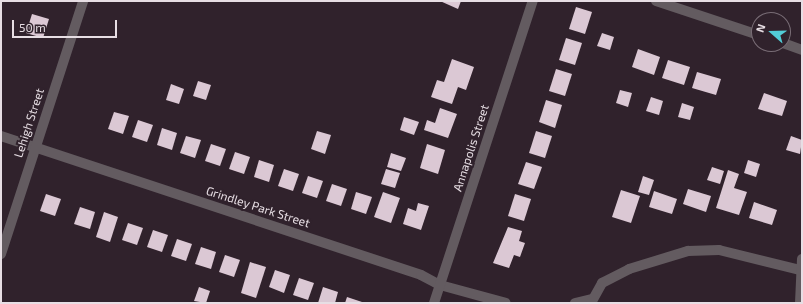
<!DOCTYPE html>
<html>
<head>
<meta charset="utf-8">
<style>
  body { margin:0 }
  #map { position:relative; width:803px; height:304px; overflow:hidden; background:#30222c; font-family:"Exo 2",sans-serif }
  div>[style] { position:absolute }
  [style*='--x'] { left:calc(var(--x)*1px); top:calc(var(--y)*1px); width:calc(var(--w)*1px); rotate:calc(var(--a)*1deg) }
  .building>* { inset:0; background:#dbc8d4 }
  .minor>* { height:10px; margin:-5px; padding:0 5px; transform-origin:5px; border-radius:5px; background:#635b60 }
  .tertiary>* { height:10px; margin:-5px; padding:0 5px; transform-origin:5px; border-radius:5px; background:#635b60 }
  span { translate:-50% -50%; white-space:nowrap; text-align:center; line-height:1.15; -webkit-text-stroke:4px #30222c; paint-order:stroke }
  .street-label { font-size:12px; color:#e7dee4 }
  .frame { position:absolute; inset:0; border:2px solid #e7dee4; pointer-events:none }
  .north { position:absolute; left:751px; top:12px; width:40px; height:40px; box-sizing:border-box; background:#30222c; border:1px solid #796d76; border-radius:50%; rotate:290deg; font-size:11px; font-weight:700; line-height:16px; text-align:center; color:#e7dee4 }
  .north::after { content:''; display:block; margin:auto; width:14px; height:18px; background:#52ccd6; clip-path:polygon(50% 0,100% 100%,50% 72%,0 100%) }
  .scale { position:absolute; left:12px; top:20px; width:105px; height:18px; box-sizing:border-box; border:2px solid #e7dee4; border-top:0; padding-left:5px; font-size:12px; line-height:14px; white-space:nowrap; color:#e7dee4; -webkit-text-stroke:3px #30222c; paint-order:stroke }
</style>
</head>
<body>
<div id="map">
  <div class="building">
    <i style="clip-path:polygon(440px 1px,461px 1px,458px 9px)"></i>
    <i style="clip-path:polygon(576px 7px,592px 12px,585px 34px,569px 29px)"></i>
    <i style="clip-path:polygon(32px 14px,49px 19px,43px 38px,26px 33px)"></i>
    <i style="clip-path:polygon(602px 33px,614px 37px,610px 50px,597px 46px)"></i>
    <i style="clip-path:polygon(566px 38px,582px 43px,575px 65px,559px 60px)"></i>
    <i style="clip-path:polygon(638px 49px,660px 57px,654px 75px,632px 67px)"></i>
    <i style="clip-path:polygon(452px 59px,474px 67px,466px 90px,458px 87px,452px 104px,431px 97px,437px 80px,444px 82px)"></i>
    <i style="clip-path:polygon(668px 60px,690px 67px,684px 85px,662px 78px)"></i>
    <i style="clip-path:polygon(556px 69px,572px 74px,565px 96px,549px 91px)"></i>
    <i style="clip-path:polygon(697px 72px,721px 79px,716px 95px,692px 88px)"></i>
    <i style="clip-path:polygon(198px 81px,211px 85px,206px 100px,193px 96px)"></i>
    <i style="clip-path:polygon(171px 84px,184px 89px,179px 104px,166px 100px)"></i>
    <i style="clip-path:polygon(620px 90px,632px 93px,628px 107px,616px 103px)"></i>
    <i style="clip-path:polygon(764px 93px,787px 101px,782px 116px,758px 109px)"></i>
    <i style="clip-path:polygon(651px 97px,663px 101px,659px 115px,646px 111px)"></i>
    <i style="clip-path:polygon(546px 100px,562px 105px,555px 128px,539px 122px)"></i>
    <i style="clip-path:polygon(682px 103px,694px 107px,690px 120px,678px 117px)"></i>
    <i style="clip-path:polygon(440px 108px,457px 114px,448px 138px,424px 130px,427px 120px,435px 123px)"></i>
    <i style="clip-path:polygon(114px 112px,129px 116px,123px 134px,108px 129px)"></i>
    <i style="clip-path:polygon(404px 117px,419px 122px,414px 135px,400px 130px)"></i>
    <i style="clip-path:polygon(138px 120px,153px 125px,147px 142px,132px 137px)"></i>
    <i style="clip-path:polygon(162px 128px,177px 133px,172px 150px,157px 145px)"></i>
    <i style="clip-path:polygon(317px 131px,331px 135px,325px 154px,311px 149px)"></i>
    <i style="clip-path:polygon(536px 131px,552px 136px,545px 158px,529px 153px)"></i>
    <i style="clip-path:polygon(186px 136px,201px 140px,195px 158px,180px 153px)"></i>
    <i style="clip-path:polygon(791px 136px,802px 140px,800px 154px,786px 150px)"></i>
    <i style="clip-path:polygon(211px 144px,226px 149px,220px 166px,205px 161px)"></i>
    <i style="clip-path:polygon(427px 144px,445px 150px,438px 174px,420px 168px)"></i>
    <i style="clip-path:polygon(235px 152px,250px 157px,244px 174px,229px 169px)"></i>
    <i style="clip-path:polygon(391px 153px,406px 158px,401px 171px,387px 167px)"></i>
    <i style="clip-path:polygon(259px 160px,274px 165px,269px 182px,254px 177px)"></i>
    <i style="clip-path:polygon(748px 160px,760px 164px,756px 177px,744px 173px)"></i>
    <i style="clip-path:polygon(526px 162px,542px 167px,534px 189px,518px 184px)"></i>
    <i style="clip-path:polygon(712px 167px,724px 171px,720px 184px,707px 180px)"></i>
    <i style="clip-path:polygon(284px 169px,299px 174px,293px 191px,278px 186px)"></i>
    <i style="clip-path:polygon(386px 169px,400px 173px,395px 188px,381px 184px)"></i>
    <i style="clip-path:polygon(728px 170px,739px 174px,734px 188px,747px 192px,739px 215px,716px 208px)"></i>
    <i style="clip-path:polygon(308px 176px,323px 181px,317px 198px,302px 193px)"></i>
    <i style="clip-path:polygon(643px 176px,654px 180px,649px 195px,638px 192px)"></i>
    <i style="clip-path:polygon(332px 184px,347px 189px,341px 206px,326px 201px)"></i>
    <i style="clip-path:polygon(688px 189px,711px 196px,706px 212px,683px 204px)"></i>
    <i style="clip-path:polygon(621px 190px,640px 196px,631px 223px,612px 217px)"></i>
    <i style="clip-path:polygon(654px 191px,677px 199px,672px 214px,649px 207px)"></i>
    <i style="clip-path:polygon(356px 192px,372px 197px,366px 214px,351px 209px)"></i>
    <i style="clip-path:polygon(383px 192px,400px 198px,391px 223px,374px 217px)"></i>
    <i style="clip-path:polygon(46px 194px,61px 199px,55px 216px,40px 211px)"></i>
    <i style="clip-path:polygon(515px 194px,531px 199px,524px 221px,508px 216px)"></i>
    <i style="clip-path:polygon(754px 202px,777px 210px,772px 225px,749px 218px)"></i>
    <i style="clip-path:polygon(418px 203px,429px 206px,421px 230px,403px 224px,408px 208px,416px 211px)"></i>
    <i style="clip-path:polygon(80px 207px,95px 212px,90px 229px,74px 224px)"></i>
    <i style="clip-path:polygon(104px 212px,118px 217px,110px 242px,96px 237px)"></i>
    <i style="clip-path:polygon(128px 223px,143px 228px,137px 245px,122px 240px)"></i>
    <i style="clip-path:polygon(508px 227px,522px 231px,519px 241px,525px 243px,520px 257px,514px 255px,509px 268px,493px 263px)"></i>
    <i style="clip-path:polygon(153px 230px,168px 235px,162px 252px,147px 247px)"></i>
    <i style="clip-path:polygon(177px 239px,192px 244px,186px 261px,171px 256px)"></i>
    <i style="clip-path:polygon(201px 247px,216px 252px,211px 269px,195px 264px)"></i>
    <i style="clip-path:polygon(225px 255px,240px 260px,234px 277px,219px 272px)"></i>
    <i style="clip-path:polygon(250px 262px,266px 267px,256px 298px,241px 293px)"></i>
    <i style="clip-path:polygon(275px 270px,290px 275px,284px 293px,269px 287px)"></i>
    <i style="clip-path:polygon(299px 278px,314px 283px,308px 300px,293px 295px)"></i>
    <i style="clip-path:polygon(199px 287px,210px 291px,206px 303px,194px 301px)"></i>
    <i style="clip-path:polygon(323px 287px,338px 292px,335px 303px,318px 303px)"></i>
    <i style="clip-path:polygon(347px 297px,362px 302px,362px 303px,345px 303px)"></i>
  </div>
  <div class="minor">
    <i style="--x:656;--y:1;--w:108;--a:18.3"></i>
    <i style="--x:783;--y:43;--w:20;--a:20"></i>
    <i style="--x:1;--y:136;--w:442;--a:18.3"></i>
    <i style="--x:421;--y:275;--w:21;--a:28"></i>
    <i style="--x:440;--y:285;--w:68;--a:15.3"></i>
    <i style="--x:1;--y:254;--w:266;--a:-72"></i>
    <i style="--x:575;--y:303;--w:18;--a:-13"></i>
    <i style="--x:591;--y:303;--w:23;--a:-61"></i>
    <i style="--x:602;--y:283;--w:30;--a:-27"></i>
    <i style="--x:629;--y:269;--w:62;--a:-17"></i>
    <i style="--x:688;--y:251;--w:31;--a:-2"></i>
    <i style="--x:719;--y:250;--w:83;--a:13.9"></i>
    <i style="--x:800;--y:303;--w:44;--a:-87.4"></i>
  </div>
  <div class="tertiary">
    <i style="--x:434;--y:303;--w:318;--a:-71.9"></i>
  </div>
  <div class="street-label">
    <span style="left:29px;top:123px;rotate:-72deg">Lehigh Street</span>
    <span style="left:471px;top:148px;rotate:-72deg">Annapolis Street</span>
    <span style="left:258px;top:207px;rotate:18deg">Grindley Park Street</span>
  </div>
  <div class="frame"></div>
  <div class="north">N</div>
  <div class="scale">50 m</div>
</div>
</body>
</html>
